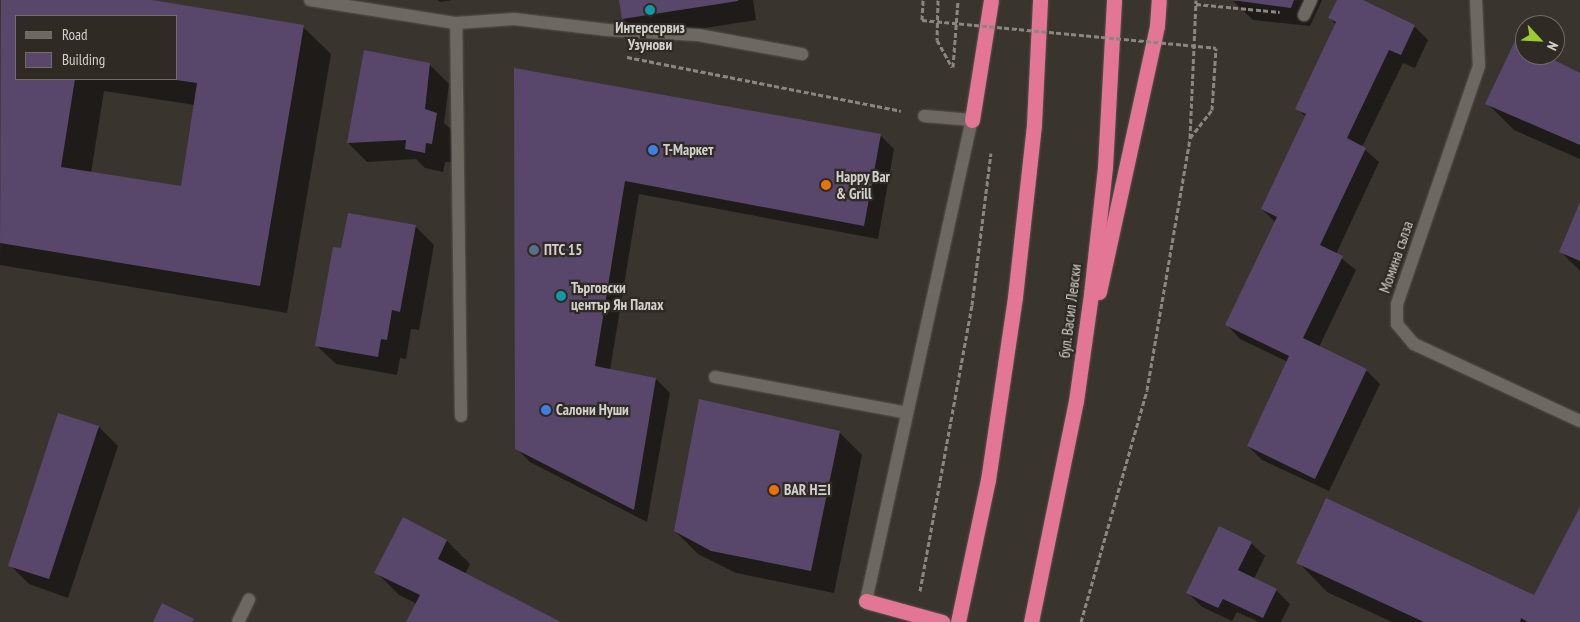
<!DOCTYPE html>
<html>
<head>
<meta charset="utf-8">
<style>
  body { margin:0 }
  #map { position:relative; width:1580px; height:622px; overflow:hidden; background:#39342e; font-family:"PT Sans Narrow",sans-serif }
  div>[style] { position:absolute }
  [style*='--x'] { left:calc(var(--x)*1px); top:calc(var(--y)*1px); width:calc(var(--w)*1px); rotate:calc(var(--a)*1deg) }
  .shadow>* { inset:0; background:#0007 }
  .building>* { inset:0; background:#58476a }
  .path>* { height:3px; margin-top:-1.5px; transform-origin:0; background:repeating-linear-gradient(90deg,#8a8681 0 5px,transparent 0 7.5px) }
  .roads { filter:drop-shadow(0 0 1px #56524d) drop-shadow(0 0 1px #56524d) }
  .lane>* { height:12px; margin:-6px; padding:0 6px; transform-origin:6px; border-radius:6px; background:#6e6862 }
  .street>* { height:12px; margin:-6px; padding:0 6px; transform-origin:6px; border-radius:6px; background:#6e6862 }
  .highway>* { height:15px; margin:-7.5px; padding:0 7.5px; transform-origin:7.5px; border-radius:7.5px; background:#e37694 }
  .path-bridge>* { height:3px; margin-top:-1.5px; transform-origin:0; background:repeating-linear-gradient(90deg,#8a8681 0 5px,transparent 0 7.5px) }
  .dots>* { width:14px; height:14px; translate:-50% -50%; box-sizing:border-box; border:2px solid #2f2a24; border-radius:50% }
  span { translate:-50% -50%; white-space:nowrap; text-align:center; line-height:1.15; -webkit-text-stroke:4.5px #2f2a24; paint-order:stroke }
  .poi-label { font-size:15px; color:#d4d0cd; font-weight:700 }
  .left { translate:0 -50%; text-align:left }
  .street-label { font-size:15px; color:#d4d0cd }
  .legend { position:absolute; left:15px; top:15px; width:162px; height:65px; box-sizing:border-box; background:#2f2a24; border:1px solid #716c68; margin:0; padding:6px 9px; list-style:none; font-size:15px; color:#d4d0cd }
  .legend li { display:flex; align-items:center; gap:10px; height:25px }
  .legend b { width:25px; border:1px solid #716c68 }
  .north { position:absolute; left:1515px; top:15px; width:50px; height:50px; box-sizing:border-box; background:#2f2a24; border:1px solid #716c68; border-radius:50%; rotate:115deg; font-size:14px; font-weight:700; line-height:20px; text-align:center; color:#d4d0cd }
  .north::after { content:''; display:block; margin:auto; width:18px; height:22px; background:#9dca30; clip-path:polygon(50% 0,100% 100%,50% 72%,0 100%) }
</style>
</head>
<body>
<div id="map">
  <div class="shadow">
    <i style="clip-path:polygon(evenodd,2px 0,144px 0,303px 27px,331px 54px,287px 313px,0 265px,2px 0,16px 16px,176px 16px,176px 79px,16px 79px,16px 16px,2px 0,104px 91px,195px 105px,182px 188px,91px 173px,104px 91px)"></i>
    <i style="clip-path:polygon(438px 0,452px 0,440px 2px)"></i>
    <i style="clip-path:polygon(620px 0,753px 0,756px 20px,642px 38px,623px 19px)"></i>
    <i style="clip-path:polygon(1322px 0,1310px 26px,1253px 20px,1233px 1px)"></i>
    <i style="clip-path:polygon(1338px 0,1360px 0,1414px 26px,1428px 40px,1415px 68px,1403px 63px,1362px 147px,1379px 162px,1336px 254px,1356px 270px,1319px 347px,1366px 370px,1380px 384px,1329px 491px,1262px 460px,1248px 446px,1288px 362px,1240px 339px,1227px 325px,1276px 223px,1262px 209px,1306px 117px,1297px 108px,1336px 25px,1330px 18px)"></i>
    <i style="clip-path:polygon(1525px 47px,1525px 55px,1541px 55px,1580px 74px,1580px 159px,1514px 130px,1487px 103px)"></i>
    <i style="clip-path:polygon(429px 64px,449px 84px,444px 123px,455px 133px,451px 162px,445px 162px,443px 172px,425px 168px,416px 159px,367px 162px,348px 143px)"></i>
    <i style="clip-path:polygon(515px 69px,880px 135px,894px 149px,878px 239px,639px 194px,610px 370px,656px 379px,670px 393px,647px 522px,530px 462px,516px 448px)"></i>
    <i style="clip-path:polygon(1580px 205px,1580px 271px,1560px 251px)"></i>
    <i style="clip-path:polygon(415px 226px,434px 245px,419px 330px,411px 329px,406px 359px,400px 358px,397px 375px,336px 364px,316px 345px,342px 249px)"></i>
    <i style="clip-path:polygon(99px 427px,118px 446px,68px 598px,29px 584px,10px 565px)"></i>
    <i style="clip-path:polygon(839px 432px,862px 455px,834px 593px,736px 573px,698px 554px,675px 531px)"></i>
    <i style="clip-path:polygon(1580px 509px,1580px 622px,1392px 622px,1327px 592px,1298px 562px,1534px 596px)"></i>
    <i style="clip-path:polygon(447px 541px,470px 564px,465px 574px,559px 622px,407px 622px,417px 604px,399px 595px,376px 572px)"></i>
    <i style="clip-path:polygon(1251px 543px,1265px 556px,1254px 579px,1276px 590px,1290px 604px,1281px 622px,1259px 622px,1237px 612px,1232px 621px,1202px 607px,1188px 593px)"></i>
  </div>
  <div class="building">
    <i style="clip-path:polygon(evenodd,1px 0,152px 0,304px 25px,260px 286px,0 243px,1px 0,16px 16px,176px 16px,176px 80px,197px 83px,181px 186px,61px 167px,75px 79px,16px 79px,16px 16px)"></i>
    <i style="clip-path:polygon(619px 0,738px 0,738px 1px,622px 19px)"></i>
    <i style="clip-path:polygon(1232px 0,1294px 0,1291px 8px)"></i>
    <i style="clip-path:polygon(1337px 0,1363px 0,1415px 25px,1401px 55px,1389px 50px,1347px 138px,1366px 148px,1320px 245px,1343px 256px,1303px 338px,1367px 369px,1315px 479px,1247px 446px,1289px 356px,1225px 325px,1277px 217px,1261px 209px,1306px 114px,1295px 109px,1336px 22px,1328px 18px)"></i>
    <i style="clip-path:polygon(1515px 41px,1525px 46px,1525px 55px,1544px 55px,1580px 73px,1580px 145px,1485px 104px)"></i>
    <i style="clip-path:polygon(364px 50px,430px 63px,425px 109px,437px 113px,432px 144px,426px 143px,425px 153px,405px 149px,406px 140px,347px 143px)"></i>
    <i style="clip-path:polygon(514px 68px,881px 134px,864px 226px,625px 181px,595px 366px,656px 378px,634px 510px,515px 449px)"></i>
    <i style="clip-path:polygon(1580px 202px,1580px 261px,1559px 252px)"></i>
    <i style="clip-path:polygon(348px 213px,416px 225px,400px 312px,392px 310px,387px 340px,381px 339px,378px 357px,315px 346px,333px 247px,341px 248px)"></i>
    <i style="clip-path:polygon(699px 399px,840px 431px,811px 571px,711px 551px,674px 531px)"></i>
    <i style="clip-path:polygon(58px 413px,99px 426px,49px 579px,8px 566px)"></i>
    <i style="clip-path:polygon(1326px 498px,1534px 595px,1580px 507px,1580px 622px,1528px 622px,1521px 618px,1520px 622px,1424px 622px,1296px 563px)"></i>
    <i style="clip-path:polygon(403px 517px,447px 540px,438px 559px,561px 622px,406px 622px,420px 595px,374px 573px)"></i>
    <i style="clip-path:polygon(1219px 526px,1252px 542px,1238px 570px,1277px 589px,1263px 618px,1223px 599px,1218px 608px,1186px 593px)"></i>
    <i style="clip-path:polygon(162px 603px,194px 619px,192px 622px,153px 622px)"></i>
  </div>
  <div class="path">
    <i style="--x:938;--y:0;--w:40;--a:91.4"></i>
    <i style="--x:937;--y:40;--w:31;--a:61"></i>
    <i style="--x:1196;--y:4;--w:84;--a:5.4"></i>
    <i style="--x:922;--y:20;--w:20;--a:-87"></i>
    <i style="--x:627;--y:57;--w:279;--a:11.1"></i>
    <i style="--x:953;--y:67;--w:67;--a:-85.7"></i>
    <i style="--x:1190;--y:138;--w:138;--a:-87.5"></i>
    <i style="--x:920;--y:591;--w:291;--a:-79.7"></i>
    <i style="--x:972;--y:305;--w:153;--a:-82.9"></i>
    <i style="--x:1081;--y:622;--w:241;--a:-74.1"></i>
    <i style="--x:1147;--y:390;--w:256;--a:-80.3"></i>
    <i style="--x:1190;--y:138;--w:36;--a:-52"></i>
    <i style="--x:1212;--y:110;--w:62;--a:-86.3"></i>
  </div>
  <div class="roads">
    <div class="lane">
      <i style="--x:1476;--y:0;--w:66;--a:87.4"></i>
      <i style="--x:1479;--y:66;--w:252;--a:109"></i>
      <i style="--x:1397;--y:304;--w:20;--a:90"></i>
      <i style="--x:1397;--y:324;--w:26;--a:50"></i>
      <i style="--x:1414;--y:344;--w:183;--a:24.9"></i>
      <i style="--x:1304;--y:15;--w:17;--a:-65"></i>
      <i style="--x:715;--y:377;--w:195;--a:10.6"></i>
      <i style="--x:461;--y:416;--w:393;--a:-90.7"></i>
      <i style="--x:456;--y:23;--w:58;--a:-3.9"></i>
      <i style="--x:514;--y:19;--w:94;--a:6.7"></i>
      <i style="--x:607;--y:30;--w:91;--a:3.1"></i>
      <i style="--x:698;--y:35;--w:106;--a:10.4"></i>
      <i style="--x:866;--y:601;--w:493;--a:-77.6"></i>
      <i style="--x:972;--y:120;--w:48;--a:-175.2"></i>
      <i style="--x:238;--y:622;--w:25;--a:-64"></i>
    </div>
    <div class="street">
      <i style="--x:310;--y:0;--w:148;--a:9"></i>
    </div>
    <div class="highway">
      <i style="--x:972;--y:120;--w:121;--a:-81"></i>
      <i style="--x:1099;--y:292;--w:272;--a:-77.7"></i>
      <i style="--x:1157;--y:26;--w:26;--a:-86"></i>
      <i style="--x:866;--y:601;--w:79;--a:15.4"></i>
      <i style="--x:958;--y:622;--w:145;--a:-78.1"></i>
      <i style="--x:988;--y:480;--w:185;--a:-81.6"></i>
      <i style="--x:1015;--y:297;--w:174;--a:-83.7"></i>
      <i style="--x:1034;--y:124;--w:124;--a:-87.2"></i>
      <i style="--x:1031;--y:622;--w:226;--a:-78.5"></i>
      <i style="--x:1076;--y:401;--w:108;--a:-82"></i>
      <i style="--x:1091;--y:294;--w:128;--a:-83.7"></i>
      <i style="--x:1105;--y:167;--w:167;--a:-86.9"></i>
    </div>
  </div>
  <div class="path-bridge">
    <i style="--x:922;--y:20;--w:295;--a:5.4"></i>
  </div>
  <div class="dots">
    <i style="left:650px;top:10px;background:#0f9aa8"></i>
    <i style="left:653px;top:150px;background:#3f7fe0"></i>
    <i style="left:826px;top:185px;background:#e8710a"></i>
    <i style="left:534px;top:250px;background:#5c6f8a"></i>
    <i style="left:561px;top:296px;background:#0f9aa8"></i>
    <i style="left:546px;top:410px;background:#3f7fe0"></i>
    <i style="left:774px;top:490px;background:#e8710a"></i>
  </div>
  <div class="poi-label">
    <span style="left:650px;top:36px">Интерсервиз<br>Узунови</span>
    <span class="left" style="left:663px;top:150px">Т-Маркет</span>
    <span class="left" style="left:836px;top:185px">Happy Bar<br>&amp; Grill</span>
    <span class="left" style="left:544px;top:250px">ПТС 15</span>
    <span class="left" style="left:571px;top:296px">Търговски<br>център Ян Палах</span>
    <span class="left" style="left:556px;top:410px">Салони Нуши</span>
    <span class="left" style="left:784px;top:490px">BAR HΞI</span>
  </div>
  <div class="street-label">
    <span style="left:1396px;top:257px;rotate:-71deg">Момина сълза</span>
    <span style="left:1070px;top:311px;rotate:-83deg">бул. Васил Левски</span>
  </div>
  <ul class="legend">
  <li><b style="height:6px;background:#6e6862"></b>Road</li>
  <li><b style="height:14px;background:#58476a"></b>Building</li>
  </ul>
  <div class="north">N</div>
</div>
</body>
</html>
